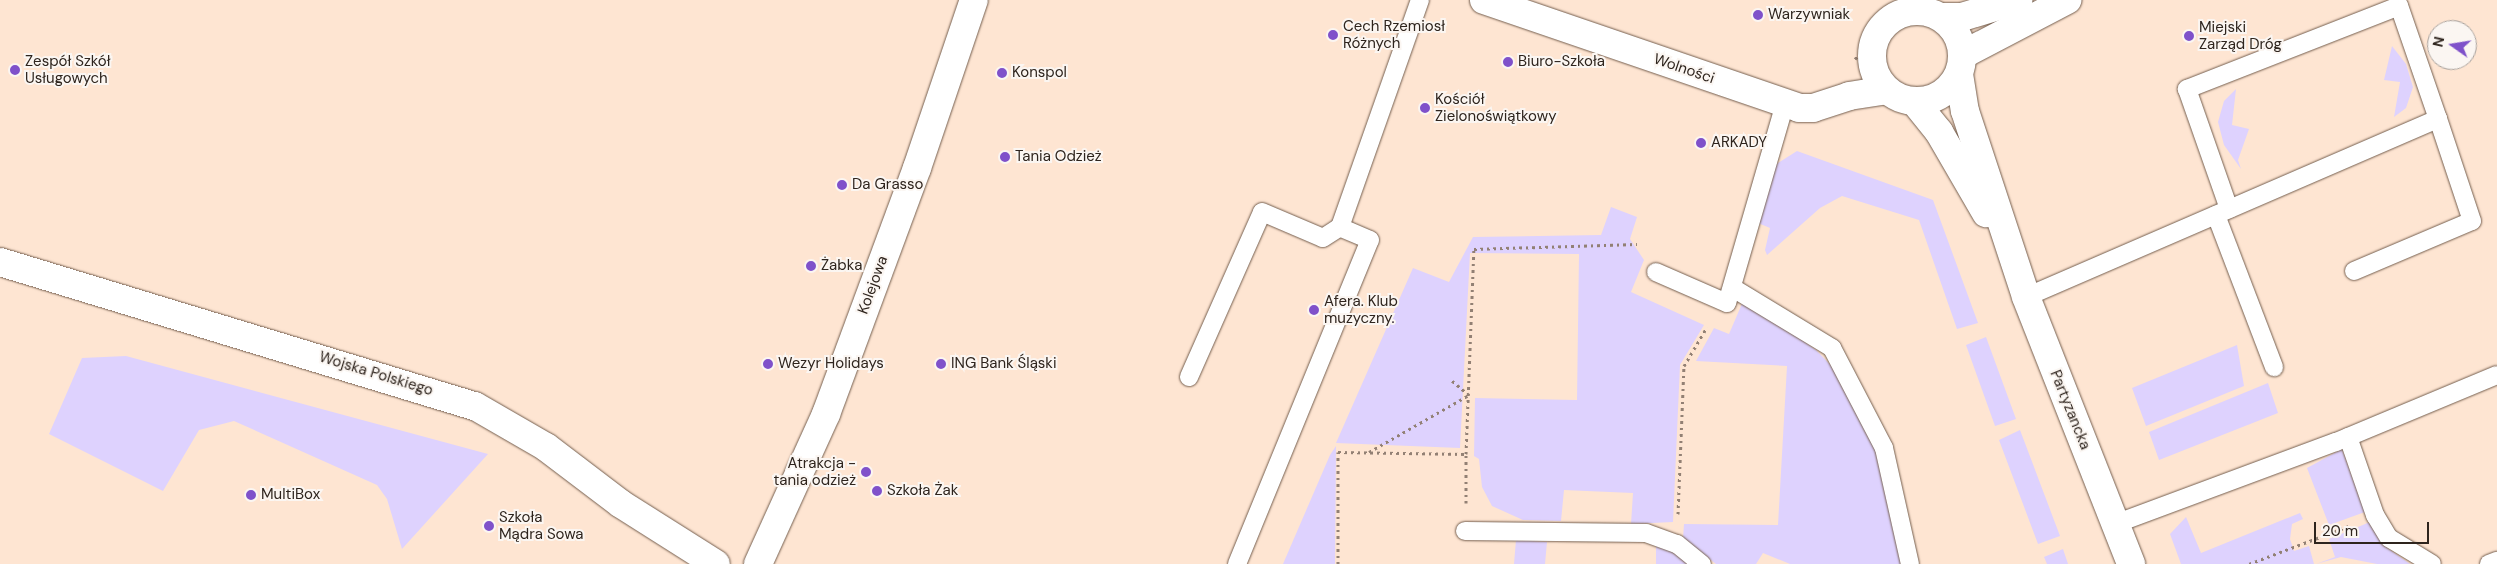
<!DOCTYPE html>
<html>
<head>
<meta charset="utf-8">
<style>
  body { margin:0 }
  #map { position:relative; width:2497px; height:564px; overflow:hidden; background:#fee5d2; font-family:"DM Sans",sans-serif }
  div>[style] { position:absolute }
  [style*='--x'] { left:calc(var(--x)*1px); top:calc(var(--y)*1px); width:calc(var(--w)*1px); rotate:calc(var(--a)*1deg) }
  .green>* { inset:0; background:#ded2fe }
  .path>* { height:3px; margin-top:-1.5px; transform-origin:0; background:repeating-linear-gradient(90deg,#928074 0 2.5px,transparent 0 6.5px) }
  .roads { filter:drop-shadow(0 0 1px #745e4e) drop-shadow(0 0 1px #745e4e) }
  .service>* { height:18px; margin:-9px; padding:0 9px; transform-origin:9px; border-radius:9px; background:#fff }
  .minor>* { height:28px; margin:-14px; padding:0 14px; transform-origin:14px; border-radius:14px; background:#fff }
  .minor>.ring { margin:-14px; padding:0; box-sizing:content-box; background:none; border:28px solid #fff; border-radius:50% }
  .secondary>* { height:28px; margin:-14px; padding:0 14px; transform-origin:14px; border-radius:14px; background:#fff }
  .dots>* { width:14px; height:14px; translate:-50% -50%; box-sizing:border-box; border:2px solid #fbf6f2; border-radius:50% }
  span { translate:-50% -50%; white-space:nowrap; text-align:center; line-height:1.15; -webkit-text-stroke:4px #fbf6f2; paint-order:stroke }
  .poi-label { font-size:15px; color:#2e241d }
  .left { translate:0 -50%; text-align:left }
  .right { translate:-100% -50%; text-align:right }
  .street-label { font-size:15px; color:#2e241d }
  .north { position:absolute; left:2427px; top:20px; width:50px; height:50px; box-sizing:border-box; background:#fbf6f2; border:1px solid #a9a29d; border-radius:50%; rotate:283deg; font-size:14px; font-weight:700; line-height:20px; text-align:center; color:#2e241d }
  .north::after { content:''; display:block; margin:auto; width:18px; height:22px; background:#7f51ca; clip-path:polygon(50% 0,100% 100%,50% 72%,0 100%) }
  .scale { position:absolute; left:2314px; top:522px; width:115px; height:22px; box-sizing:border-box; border:2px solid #2e241d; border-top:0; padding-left:6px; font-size:15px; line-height:18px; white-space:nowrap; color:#2e241d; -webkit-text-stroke:4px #fbf6f2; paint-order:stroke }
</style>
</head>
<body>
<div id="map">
  <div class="green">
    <i style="clip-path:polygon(2392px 46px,2406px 64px,2413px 87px,2406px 108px,2394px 117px,2400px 82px,2384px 80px)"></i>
    <i style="clip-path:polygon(2236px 89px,2232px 125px,2249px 129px,2238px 160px,2241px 169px,2224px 145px,2218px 122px,2224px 101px)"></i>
    <i style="clip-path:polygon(1797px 151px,1933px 200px,1978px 323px,1957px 329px,1919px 220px,1842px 196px,1820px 208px,1767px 255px,1765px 250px,1770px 228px,1758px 223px,1775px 165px)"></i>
    <i style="clip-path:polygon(1611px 207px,1637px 217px,1630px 239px,1644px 260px,1631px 292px,1704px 325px,1680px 365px,1673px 522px,1631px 524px,1633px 493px,1564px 490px,1561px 521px,1523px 520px,1492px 506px,1482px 487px,1479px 459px,1474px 456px,1475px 398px,1577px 400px,1579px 254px,1470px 253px,1460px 448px,1336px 443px,1413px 268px,1449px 282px,1473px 237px,1601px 235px)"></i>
    <i style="clip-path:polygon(1744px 299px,1816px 350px,1846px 381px,1882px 464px,1901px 548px,1901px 564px,1790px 564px,1763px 553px,1756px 564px,1716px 564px,1683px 538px,1684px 524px,1778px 525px,1787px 366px,1696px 361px,1714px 328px,1729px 334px)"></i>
    <i style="clip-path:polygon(1986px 337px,2016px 419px,1995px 426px,1966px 345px)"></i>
    <i style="clip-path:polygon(2237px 345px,2244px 386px,2146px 426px,2132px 388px)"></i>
    <i style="clip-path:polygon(126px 356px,488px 454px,402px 549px,387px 499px,377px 485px,234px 421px,199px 430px,163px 491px,49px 434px,82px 358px)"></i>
    <i style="clip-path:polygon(2268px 383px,2278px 413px,2159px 460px,2149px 432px)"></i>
    <i style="clip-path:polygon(2020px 430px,2060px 536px,2038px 544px,1999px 440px)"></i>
    <i style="clip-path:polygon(1336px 446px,1335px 564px,1283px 564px,1330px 455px)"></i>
    <i style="clip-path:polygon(2342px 449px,2365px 512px,2329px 525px,2307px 468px)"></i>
    <i style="clip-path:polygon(2300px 513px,2303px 519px,2292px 524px,2290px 539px,2294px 551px,2309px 546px,2314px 564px,2181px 564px,2170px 534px,2186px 517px,2201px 553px)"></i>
    <i style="clip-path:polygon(2370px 522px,2383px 545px,2410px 564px,2377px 564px,2341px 557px,2316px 564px,2335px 557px,2329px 539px)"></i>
    <i style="clip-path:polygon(1516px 540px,1547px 542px,1545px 564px,1514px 564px)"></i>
    <i style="clip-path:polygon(1656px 546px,1672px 551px,1687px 564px,1656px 564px)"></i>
    <i style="clip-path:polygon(2063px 549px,2068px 564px,2047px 564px,2044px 557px)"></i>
  </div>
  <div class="path">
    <i style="--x:1855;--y:59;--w:31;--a:-48"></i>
    <i style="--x:1369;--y:452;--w:115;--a:-29.7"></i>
    <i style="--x:1469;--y:395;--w:23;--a:-140"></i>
    <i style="--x:1466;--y:503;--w:49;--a:-90"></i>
    <i style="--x:1678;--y:514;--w:148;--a:-87.7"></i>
    <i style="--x:1684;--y:366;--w:45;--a:-59.5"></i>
    <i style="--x:1338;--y:564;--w:112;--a:-90"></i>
    <i style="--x:1338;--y:452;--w:128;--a:0.9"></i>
    <i style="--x:1466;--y:454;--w:205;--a:-87.8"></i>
    <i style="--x:1474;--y:249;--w:163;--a:-1.8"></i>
    <i style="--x:2249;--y:564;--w:107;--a:-20.8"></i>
  </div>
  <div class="roads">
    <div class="service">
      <i style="--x:2216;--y:215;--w:163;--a:69.1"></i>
      <i style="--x:2354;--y:271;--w:128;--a:-23"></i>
      <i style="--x:2472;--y:221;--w:108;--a:-108.4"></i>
      <i style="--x:1656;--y:272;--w:77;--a:23.6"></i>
      <i style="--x:1727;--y:303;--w:207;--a:-73.8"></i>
      <i style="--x:1733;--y:288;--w:116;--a:31.2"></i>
      <i style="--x:1832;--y:348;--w:113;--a:62.5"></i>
      <i style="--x:1884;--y:448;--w:119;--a:77.4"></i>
      <i style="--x:2026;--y:297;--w:449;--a:-23.4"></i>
      <i style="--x:2438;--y:119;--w:120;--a:-109"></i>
      <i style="--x:2399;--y:6;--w:228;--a:158.6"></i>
      <i style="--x:2187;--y:89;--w:127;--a:70.7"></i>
      <i style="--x:1189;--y:377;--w:180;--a:-66.1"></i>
      <i style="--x:1262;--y:212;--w:66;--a:23.1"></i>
      <i style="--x:1323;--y:238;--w:20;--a:-33"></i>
      <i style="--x:2348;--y:437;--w:83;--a:70.9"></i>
      <i style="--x:2375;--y:515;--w:27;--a:59"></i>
      <i style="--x:2389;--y:538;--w:50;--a:31.2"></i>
      <i style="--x:2115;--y:524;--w:236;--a:-20.4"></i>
      <i style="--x:2336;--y:442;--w:174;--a:-22.6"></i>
      <i style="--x:1465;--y:531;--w:181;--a:0.6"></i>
      <i style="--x:1646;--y:533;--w:33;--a:20"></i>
      <i style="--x:1677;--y:544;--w:32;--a:39"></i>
      <i style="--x:1237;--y:564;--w:350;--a:-67.7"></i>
      <i style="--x:1370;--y:240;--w:33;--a:-157"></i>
      <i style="--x:1340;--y:227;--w:241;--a:-70.6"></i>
      <i style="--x:2489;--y:564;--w:9;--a:-21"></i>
    </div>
    <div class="minor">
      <i style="--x:1484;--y:0;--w:333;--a:18.9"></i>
      <i style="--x:1799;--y:108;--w:14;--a:0"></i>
      <i style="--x:1813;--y:108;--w:38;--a:-18"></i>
      <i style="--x:1849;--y:96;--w:38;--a:-9"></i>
      <i class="ring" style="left:1872px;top:11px;width:62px;height:62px"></i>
      <i style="--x:1941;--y:17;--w:21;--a:0"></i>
      <i style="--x:1962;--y:17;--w:59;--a:-16.9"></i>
      <i style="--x:1962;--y:55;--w:119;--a:-27.6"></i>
      <i style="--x:1959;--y:74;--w:37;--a:81"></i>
      <i style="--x:1965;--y:111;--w:196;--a:71.8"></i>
      <i style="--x:2026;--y:297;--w:287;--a:68.5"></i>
      <i style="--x:1914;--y:101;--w:40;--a:51"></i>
      <i style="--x:1939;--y:132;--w:94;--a:59.9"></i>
      <i style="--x:758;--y:564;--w:165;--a:-65.6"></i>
      <i style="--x:826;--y:414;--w:262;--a:-69.7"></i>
      <i style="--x:917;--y:168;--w:177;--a:-71.3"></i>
    </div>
    <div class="secondary">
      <i style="--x:0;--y:262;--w:496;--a:16.9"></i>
      <i style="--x:475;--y:406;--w:82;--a:30"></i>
      <i style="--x:546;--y:447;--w:94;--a:37.2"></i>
      <i style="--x:621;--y:504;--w:112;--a:32.3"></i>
    </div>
  </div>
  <div class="dots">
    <i style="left:1758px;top:15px;background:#7f51ca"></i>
    <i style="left:1333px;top:35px;background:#7f51ca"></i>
    <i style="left:2189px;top:36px;background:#7f51ca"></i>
    <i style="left:1508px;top:62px;background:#7f51ca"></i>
    <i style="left:15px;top:70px;background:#7f51ca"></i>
    <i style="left:1002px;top:73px;background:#7f51ca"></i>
    <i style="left:1425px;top:108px;background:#7f51ca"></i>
    <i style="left:1701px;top:143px;background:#7f51ca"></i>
    <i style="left:1005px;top:157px;background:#7f51ca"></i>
    <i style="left:842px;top:185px;background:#7f51ca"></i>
    <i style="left:811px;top:266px;background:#7f51ca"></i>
    <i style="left:1314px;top:310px;background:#7f51ca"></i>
    <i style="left:768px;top:364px;background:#7f51ca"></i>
    <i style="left:941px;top:364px;background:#7f51ca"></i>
    <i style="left:866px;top:472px;background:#7f51ca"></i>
    <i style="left:877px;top:491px;background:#7f51ca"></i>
    <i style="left:251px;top:495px;background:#7f51ca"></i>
    <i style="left:489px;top:526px;background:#7f51ca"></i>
  </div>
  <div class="poi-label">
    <span class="left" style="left:1768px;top:15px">Warzywniak</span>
    <span class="left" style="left:1343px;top:35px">Cech Rzemiosł<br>Różnych</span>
    <span class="left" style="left:2199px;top:36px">Miejski<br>Zarząd Dróg</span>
    <span class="left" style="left:25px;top:70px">Zespół Szkół<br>Usługowych</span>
    <span class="left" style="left:1518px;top:62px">Biuro-Szkoła</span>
    <span class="left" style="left:1012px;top:73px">Konspol</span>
    <span class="left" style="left:1435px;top:108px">Kościół<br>Zielonoświątkowy</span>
    <span class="left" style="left:1711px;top:143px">ARKADY</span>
    <span class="left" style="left:1015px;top:157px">Tania Odzież</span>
    <span class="left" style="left:852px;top:185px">Da Grasso</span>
    <span class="left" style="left:821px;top:266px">Żabka</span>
    <span class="left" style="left:1324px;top:310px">Afera. Klub<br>muzyczny.</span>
    <span class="left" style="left:778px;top:364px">Wezyr Holidays</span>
    <span class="left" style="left:951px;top:364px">ING Bank Śląski</span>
    <span class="right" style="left:856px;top:472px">Atrakcja -<br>tania odzież</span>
    <span class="left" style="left:887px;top:491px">Szkoła Żak</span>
    <span class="left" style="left:261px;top:495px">MultiBox</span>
    <span class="left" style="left:499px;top:526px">Szkoła<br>Mądra Sowa</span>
  </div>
  <div class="street-label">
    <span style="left:1684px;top:69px;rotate:19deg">Wolności</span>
    <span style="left:873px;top:285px;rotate:-70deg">Kolejowa</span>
    <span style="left:376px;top:374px;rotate:17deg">Wojska Polskiego</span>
    <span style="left:2070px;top:410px;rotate:68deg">Partyzancka</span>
  </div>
  <div class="north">N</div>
  <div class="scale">20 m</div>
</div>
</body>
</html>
